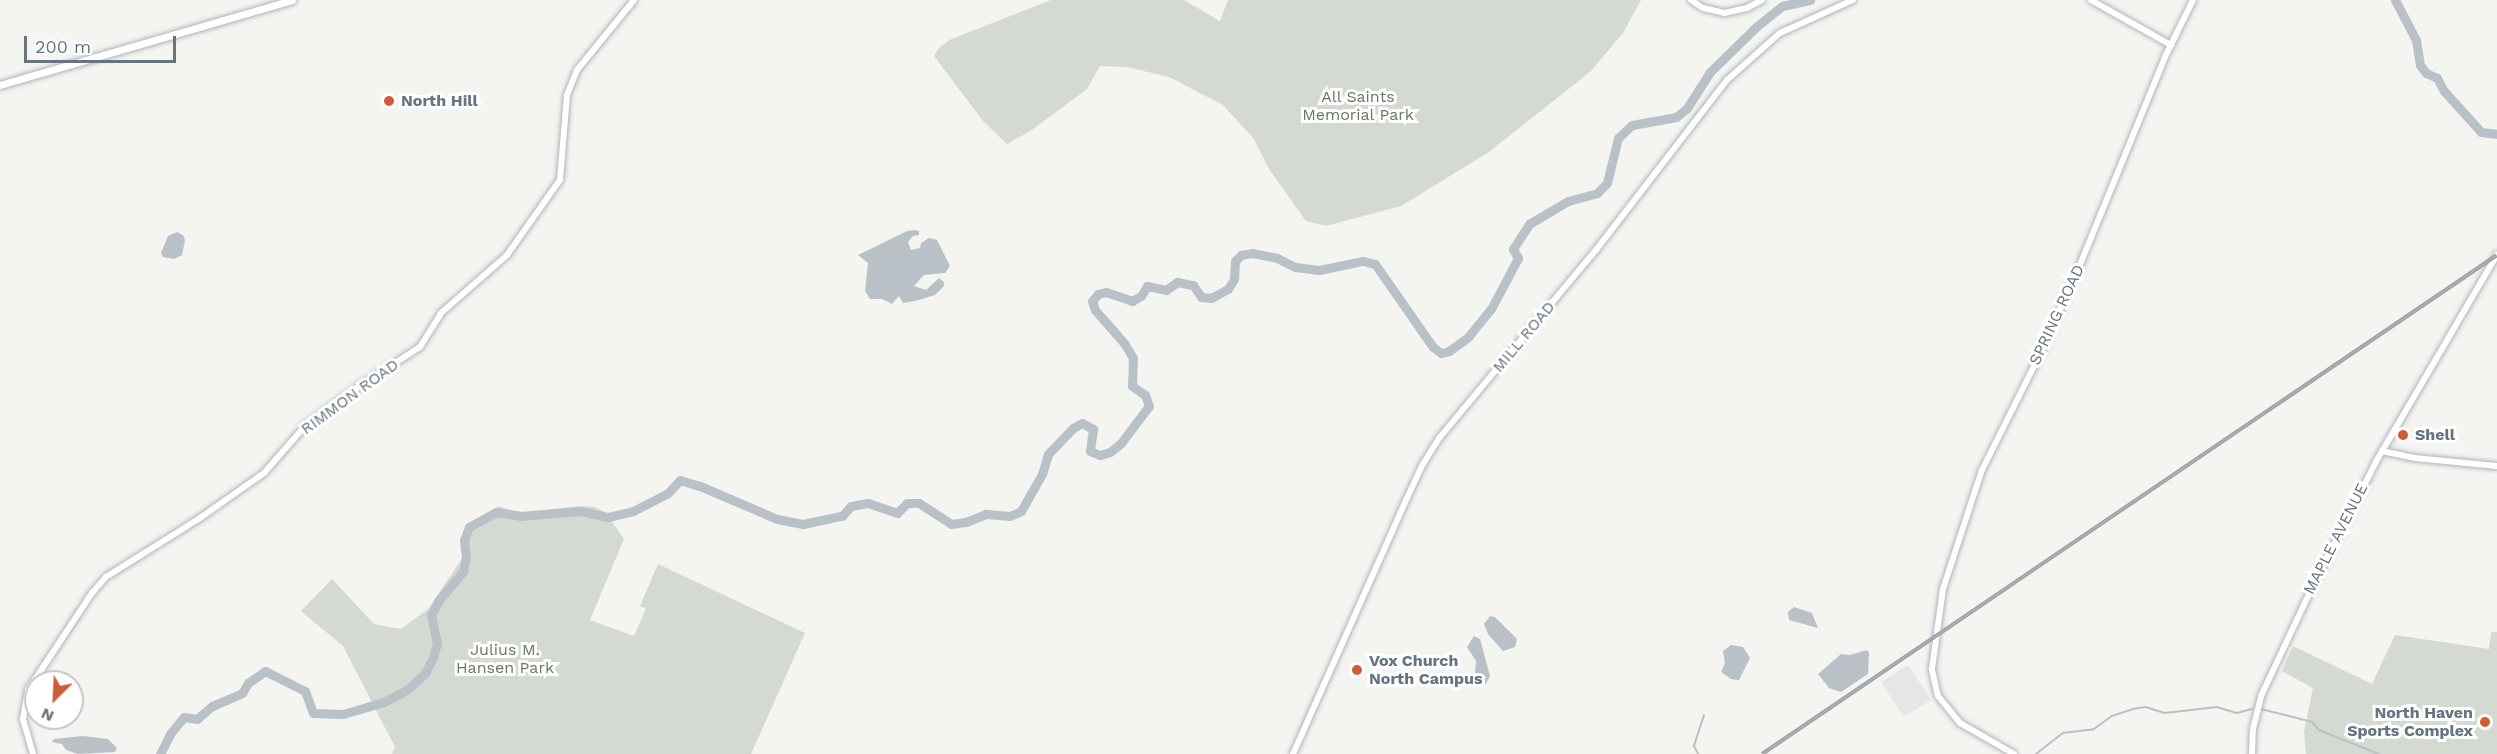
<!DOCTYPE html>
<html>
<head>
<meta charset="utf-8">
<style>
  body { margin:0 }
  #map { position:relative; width:2497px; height:754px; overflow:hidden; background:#f4f4f1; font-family:"Work Sans",sans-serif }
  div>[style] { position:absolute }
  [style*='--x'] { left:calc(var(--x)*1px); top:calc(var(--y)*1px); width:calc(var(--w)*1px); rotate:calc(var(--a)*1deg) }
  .built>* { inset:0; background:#e5e6e5 }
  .green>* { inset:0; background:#d4d9d1 }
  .water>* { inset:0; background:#b9c1c7 }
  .stream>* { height:1.5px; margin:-0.75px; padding:0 0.75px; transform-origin:0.75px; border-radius:0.75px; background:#b9c1c7 }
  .river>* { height:9px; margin:-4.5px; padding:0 4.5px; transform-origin:4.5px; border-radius:4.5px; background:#b9c1c7 }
  .roads { filter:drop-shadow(0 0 2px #b1b5b9) drop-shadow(0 0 2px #b1b5b9) }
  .secondary>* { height:6px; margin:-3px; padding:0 3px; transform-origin:3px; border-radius:3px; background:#fff }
  .primary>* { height:7px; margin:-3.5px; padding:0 3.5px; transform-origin:3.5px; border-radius:3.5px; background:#fff }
  .rail>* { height:4px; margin-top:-2px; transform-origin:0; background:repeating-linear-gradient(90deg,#fff 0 4.5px,#9ea4a8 0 9px); box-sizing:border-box; border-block:2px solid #9ea4a8 }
  .dots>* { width:16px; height:16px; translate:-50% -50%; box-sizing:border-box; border:3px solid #fff; border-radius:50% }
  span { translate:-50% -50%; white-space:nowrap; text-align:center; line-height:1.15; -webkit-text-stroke:6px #fff; paint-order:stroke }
  .park-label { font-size:16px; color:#687765 }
  .poi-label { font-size:16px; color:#67747f; font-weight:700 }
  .left { translate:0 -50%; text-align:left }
  .right { translate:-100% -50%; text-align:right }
  .street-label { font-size:16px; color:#67747f }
  .north { position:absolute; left:24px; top:670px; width:60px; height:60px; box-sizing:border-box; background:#fff; border:2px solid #c2c7cc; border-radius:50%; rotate:204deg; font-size:16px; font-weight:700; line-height:24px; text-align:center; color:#67747f }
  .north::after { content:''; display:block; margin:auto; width:21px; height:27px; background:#d05d36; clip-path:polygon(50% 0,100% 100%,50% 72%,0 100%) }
  .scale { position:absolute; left:24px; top:36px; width:152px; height:27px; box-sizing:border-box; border:3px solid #67747f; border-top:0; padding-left:8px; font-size:18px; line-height:21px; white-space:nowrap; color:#67747f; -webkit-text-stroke:4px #fff; paint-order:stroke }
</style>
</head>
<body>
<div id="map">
  <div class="built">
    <i style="clip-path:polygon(1908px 665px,1931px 700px,1904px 717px,1881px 682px)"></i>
  </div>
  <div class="green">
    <i style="clip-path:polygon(1051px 0,1184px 0,1220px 21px,1228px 0,1641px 0,1623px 33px,1591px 71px,1489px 152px,1401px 206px,1326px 226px,1306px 221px,1269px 169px,1254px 139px,1223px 105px,1169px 77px,1127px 67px,1100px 66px,1087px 89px,1032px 130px,1007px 144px,983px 121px,934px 56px,938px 49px,949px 40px)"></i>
    <i style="clip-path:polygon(499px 506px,518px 513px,580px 506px,595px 507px,605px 512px,624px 539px,590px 620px,634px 636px,646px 609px,640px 606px,658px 564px,805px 633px,751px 754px,392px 754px,395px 747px,343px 646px,301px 611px,332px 579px,374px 624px,401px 629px,428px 609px,459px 563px,465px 554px,466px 531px)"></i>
    <i style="clip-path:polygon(2491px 632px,2497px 632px,2497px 754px,2306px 754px,2304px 732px,2313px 688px,2282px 671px,2293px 646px,2372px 684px,2395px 635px,2489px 649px)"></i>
  </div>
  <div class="water">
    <i style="clip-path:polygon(915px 230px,919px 231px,919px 235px,913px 236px,908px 242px,911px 250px,920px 248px,921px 243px,929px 238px,937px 240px,950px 266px,945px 273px,924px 275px,914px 286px,926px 290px,939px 278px,944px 282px,944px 286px,935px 295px,915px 301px,903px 303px,899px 296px,892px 304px,882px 299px,870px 299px,865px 291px,868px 263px,858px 255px,907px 231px)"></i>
    <i style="clip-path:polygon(177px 232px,183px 235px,185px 240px,182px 255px,174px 259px,163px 257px,161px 253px,168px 236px)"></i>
    <i style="clip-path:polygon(1794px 607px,1812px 613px,1818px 628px,1789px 620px,1788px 612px)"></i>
    <i style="clip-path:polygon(1490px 616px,1495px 617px,1517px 639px,1515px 647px,1503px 651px,1488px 634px,1484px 624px)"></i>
    <i style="clip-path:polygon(1474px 636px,1480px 639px,1490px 676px,1486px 684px,1472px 687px,1468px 684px,1475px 673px,1476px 661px,1467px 647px)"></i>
    <i style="clip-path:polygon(1731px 645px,1743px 647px,1750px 658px,1739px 680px,1731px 679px,1721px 672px,1725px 663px,1723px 651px)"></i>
    <i style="clip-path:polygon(1867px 650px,1869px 653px,1868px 674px,1841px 692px,1829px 688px,1818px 674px,1841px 654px,1850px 655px)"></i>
    <i style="clip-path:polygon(83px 736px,108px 739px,117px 748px,115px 752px,78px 754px,66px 750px,62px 744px,52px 742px,54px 739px)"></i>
  </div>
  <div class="stream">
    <i style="--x:2261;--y:709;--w:54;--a:14"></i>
    <i style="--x:2313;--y:722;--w:10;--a:53"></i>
    <i style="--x:2319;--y:730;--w:65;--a:21.8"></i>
    <i style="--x:1698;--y:754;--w:9;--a:-117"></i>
    <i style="--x:1694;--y:746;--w:32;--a:-72"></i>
    <i style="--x:2036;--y:754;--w:34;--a:-38"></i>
    <i style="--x:2063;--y:733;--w:31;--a:-7"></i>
    <i style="--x:2094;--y:729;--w:22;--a:-36"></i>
    <i style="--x:2112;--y:716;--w:22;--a:-18"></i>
    <i style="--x:2133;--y:709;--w:13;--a:-9"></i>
    <i style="--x:2146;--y:707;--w:20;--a:18"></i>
    <i style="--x:2165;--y:713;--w:52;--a:-6.6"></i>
    <i style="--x:2217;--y:707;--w:21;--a:17"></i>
    <i style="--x:2237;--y:713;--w:16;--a:-15"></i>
  </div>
  <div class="river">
    <i style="--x:2395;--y:0;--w:45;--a:62.3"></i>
    <i style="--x:2416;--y:40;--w:25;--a:81"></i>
    <i style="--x:2420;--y:65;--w:10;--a:53"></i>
    <i style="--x:2426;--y:73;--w:12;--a:24"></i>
    <i style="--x:2437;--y:78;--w:15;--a:62"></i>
    <i style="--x:2444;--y:91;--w:55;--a:47.9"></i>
    <i style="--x:2481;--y:132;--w:16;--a:7"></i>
    <i style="--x:160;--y:754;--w:22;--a:-63"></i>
    <i style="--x:170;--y:734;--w:22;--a:-51"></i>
    <i style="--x:184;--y:717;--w:13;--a:9"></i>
    <i style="--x:197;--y:719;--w:20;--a:-41"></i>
    <i style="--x:212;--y:706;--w:33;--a:-23"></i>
    <i style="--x:242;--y:693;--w:12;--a:-59"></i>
    <i style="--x:248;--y:683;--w:21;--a:-35"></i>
    <i style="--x:265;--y:671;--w:45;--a:26.6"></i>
    <i style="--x:305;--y:691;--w:23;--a:70"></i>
    <i style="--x:313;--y:713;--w:30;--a:2"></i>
    <i style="--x:343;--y:714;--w:43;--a:-16.3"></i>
    <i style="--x:384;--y:702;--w:26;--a:-28"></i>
    <i style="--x:407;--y:690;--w:25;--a:-43"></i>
    <i style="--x:425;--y:673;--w:17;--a:-62"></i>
    <i style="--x:433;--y:658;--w:16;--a:-75"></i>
    <i style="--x:437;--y:643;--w:29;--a:-102"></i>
    <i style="--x:431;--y:615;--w:17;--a:-62"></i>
    <i style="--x:439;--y:600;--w:38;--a:-50"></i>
    <i style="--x:463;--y:571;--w:14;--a:-78"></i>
    <i style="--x:466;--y:557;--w:17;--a:-97"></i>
    <i style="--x:464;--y:540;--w:14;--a:-69"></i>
    <i style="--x:469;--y:527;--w:31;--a:-29"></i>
    <i style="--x:496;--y:512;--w:24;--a:9"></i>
    <i style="--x:520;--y:516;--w:61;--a:-4.7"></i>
    <i style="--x:581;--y:511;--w:28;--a:13"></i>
    <i style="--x:608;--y:517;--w:26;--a:-13"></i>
    <i style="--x:633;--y:511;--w:38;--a:-27"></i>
    <i style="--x:667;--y:494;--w:19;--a:-47"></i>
    <i style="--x:680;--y:480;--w:21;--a:17"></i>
    <i style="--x:700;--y:486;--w:84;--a:23.2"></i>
    <i style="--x:777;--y:519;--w:26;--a:11"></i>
    <i style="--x:803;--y:524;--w:40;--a:-12"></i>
    <i style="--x:842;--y:516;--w:13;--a:-48"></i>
    <i style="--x:851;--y:506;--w:17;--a:-10"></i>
    <i style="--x:868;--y:503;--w:31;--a:19"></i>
    <i style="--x:897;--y:513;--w:14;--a:-45"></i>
    <i style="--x:907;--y:503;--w:12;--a:0"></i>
    <i style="--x:919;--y:503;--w:38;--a:33"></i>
    <i style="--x:951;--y:524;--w:15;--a:-8"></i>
    <i style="--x:966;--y:522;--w:22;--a:-22"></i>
    <i style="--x:986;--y:514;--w:24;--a:5"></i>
    <i style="--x:1010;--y:516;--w:12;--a:-24"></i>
    <i style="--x:1021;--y:511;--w:43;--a:-60.4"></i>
    <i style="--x:1042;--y:474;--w:21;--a:-73"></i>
    <i style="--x:1048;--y:454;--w:36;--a:-46"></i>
    <i style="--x:1073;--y:428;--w:10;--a:-29"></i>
    <i style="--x:1082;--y:423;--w:13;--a:29"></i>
    <i style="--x:1093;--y:429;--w:22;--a:98"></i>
    <i style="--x:1090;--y:451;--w:11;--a:22"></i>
    <i style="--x:1100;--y:455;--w:10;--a:-17"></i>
    <i style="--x:1110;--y:452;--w:14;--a:-39"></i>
    <i style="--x:1121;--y:443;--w:46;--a:-52.9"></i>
    <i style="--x:1149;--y:406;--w:12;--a:-110"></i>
    <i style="--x:1145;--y:395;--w:16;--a:-145"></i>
    <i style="--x:1132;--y:386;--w:28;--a:-88"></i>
    <i style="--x:1133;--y:358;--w:17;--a:-121"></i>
    <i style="--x:1124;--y:343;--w:44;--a:-131.3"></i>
    <i style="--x:1095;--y:310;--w:9;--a:-108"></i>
    <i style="--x:1092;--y:301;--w:9;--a:-49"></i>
    <i style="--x:1098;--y:294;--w:8;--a:-14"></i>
    <i style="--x:1106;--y:292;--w:28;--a:19"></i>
    <i style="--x:1132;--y:301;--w:10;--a:-29"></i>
    <i style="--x:1141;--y:296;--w:12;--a:-59"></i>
    <i style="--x:1147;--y:286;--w:19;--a:12"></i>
    <i style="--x:1166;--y:290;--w:14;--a:-36"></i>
    <i style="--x:1177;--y:282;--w:16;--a:11"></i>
    <i style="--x:1193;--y:285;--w:14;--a:56"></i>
    <i style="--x:1201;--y:297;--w:10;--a:6"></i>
    <i style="--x:1211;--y:298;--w:19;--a:-28"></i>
    <i style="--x:1228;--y:289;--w:12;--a:-59"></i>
    <i style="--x:1234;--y:279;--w:18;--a:-87"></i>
    <i style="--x:1235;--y:261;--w:8;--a:-45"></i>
    <i style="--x:1241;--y:255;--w:11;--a:-10"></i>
    <i style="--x:1252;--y:253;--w:25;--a:11"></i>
    <i style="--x:1277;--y:258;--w:20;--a:27"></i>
    <i style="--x:1295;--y:267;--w:24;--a:7"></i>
    <i style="--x:1319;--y:270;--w:45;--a:-11.6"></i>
    <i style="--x:1363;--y:261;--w:12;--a:14"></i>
    <i style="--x:1375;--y:264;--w:101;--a:55.1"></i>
    <i style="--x:1433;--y:347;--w:10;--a:37"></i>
    <i style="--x:1441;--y:353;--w:8;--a:-14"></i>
    <i style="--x:1449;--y:351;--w:24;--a:-36"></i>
    <i style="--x:1468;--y:337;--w:36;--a:-51"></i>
    <i style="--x:1491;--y:309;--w:58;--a:-62.1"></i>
    <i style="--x:1518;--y:258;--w:10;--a:-119"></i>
    <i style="--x:1513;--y:249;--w:30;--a:-57"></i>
    <i style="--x:1529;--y:224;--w:45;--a:-30.5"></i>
    <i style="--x:1568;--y:201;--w:30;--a:-15"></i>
    <i style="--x:1597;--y:193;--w:14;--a:-45"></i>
    <i style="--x:1607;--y:183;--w:46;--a:-76.3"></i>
    <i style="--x:1618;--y:138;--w:19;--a:-43"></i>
    <i style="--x:1632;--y:125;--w:45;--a:-10.3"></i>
    <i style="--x:1676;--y:117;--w:14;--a:-39"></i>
    <i style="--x:1687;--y:108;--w:43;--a:-57.4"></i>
    <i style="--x:1710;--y:72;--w:64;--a:-44.4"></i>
    <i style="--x:1756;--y:27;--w:33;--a:-39"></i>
    <i style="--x:1782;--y:6;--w:29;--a:-12"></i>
  </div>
  <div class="roads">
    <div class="secondary">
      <i style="--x:1691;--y:0;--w:14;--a:34"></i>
      <i style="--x:1703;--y:8;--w:22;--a:13"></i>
      <i style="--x:1724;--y:13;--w:24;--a:-12"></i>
      <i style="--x:1747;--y:8;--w:17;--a:-28"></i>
      <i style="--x:2091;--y:0;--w:92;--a:29.4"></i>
      <i style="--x:2382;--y:451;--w:34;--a:12"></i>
      <i style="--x:2415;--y:458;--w:82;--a:5.6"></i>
      <i style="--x:33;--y:754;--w:36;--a:-106"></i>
      <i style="--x:23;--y:719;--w:29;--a:-80"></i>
      <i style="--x:28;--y:690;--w:116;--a:-56.6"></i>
      <i style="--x:92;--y:593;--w:21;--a:-49"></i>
      <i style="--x:106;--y:577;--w:111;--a:-32.1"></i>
      <i style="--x:200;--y:518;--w:78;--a:-35.1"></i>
      <i style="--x:264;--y:473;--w:64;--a:-48.8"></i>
      <i style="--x:306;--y:425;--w:68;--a:-36"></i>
      <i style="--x:361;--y:385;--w:70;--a:-32.8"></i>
      <i style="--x:420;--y:347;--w:40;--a:-58"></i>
      <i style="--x:441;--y:313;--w:88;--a:-41.3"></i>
      <i style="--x:507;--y:255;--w:92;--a:-54.8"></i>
      <i style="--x:560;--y:180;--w:85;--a:-85.3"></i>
      <i style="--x:567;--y:95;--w:27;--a:-68"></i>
      <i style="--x:577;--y:70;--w:90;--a:-50.8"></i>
      <i style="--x:1293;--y:754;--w:280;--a:-66"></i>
      <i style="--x:1407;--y:498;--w:38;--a:-65"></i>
      <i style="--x:1423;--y:464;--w:32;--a:-58"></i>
      <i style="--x:1440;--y:437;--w:244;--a:-50.2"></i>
      <i style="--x:1596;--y:250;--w:215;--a:-52.4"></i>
      <i style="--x:1727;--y:80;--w:71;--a:-41.6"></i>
      <i style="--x:1780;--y:33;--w:80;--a:-24.3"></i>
      <i style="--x:2014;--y:754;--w:62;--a:-150.1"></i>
      <i style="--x:1960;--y:723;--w:35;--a:-129"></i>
      <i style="--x:1938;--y:696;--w:28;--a:-103"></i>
      <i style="--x:1932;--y:669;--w:81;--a:-82.2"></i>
      <i style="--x:1943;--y:589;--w:125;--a:-71.9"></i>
      <i style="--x:1982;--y:470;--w:136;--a:-63.4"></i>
      <i style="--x:2043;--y:348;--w:89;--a:-66"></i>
      <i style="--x:2079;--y:267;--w:227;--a:-67.7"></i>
      <i style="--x:2165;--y:57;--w:64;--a:-63.8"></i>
      <i style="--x:2252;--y:754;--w:25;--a:-88"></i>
      <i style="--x:2253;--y:729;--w:34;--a:-76"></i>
      <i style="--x:2261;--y:696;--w:115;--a:-64.8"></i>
      <i style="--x:2310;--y:592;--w:148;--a:-63.1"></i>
      <i style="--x:2377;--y:460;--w:238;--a:-59.7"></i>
    </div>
    <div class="primary">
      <i style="--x:0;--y:85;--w:304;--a:-16.2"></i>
    </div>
  </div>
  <div class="rail">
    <i style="--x:1762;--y:754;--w:888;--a:-34.17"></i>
  </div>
  <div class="dots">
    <i style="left:389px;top:101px;background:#d05d36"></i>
    <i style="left:2403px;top:435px;background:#d05d36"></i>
    <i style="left:1357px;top:670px;background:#d05d36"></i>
    <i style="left:2485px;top:722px;background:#d05d36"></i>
  </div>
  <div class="park-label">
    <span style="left:1358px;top:106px">All Saints<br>Memorial Park</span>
    <span style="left:505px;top:659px">Julius M.<br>Hansen Park</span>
  </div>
  <div class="poi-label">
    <span class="left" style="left:401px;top:101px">North Hill</span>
    <span class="left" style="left:2415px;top:435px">Shell</span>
    <span class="left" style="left:1369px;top:670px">Vox Church<br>North Campus</span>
    <span class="right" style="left:2473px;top:722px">North Haven<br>Sports Complex</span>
  </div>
  <div class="street-label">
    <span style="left:2057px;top:315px;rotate:-65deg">SPRING ROAD</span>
    <span style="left:1524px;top:337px;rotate:-50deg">MILL ROAD</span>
    <span style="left:350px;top:397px;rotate:-36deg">RIMMON ROAD</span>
    <span style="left:2336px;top:539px;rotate:-63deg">MAPLE AVENUE</span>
  </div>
  <div class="north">N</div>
  <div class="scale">200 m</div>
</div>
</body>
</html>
